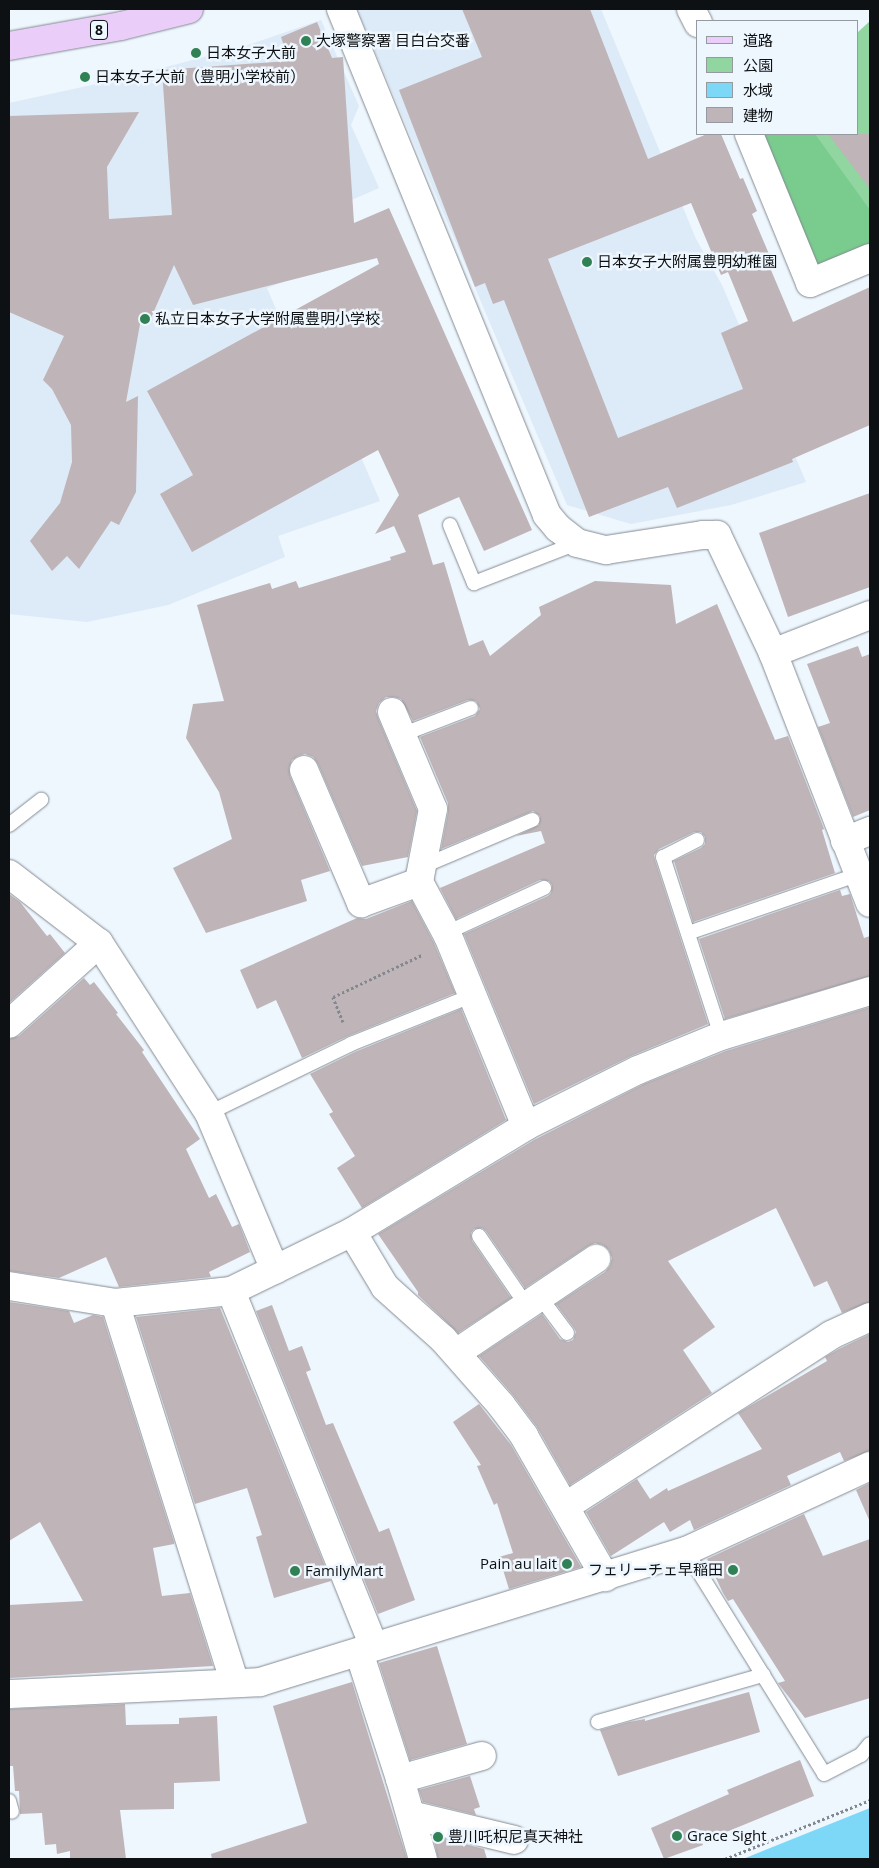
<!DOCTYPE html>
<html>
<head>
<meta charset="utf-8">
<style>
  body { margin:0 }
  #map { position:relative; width:879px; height:1868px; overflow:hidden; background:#eef6fe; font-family:"Open Sans","Noto Sans JP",sans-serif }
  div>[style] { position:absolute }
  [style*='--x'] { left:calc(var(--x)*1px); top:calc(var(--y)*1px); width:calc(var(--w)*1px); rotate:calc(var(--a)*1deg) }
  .built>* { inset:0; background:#ddeaf7 }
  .green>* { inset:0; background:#91d5a0 }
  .forest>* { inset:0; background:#7acc8e }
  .water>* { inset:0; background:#7cd8f6 }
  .building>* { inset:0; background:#bfb4b7 }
  .path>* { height:3px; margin-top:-1.5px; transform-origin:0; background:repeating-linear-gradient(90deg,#82888d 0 2.5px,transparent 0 5px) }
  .roads { filter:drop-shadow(0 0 1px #848b92) drop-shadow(0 0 1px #848b92) }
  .service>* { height:14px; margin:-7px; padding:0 7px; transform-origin:7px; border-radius:7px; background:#fff }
  .minor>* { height:28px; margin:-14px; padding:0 14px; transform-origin:14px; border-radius:14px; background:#fff }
  .tertiary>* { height:28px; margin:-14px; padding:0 14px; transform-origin:14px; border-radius:14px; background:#fff }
  .primary>* { height:28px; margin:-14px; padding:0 14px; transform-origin:14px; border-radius:14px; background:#ebcdfa }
  .dots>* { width:14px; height:14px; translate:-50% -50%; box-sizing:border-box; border:2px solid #eef6fe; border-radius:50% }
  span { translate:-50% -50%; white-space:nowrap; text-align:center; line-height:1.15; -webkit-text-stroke:5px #eef6fe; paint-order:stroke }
  .shield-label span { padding:1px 4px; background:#eef6fe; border:1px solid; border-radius:4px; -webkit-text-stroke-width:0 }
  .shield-label { font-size:14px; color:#0e1113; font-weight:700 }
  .poi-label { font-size:15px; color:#0e1113 }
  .left { translate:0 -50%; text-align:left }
  .right { translate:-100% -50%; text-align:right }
  .frame { position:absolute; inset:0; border:10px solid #0e1113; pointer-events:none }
  .legend { position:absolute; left:696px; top:20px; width:162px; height:115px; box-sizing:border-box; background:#eef6fe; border:1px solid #949aa0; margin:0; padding:6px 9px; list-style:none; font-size:15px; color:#0e1113 }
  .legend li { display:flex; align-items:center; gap:10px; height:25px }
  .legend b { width:25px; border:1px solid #949aa0 }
</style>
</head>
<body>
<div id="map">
  <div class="built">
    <i style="clip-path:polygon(357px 9px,601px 9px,696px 239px,722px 285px,806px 482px,731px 505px,631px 524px,567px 505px)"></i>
    <i style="clip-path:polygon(321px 20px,359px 106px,351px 125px,379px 188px,324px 212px,343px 260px,267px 288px,297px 359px,315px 351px,380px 501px,278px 536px,285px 557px,168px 605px,87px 622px,9px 614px,9px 103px,124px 78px,242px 47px)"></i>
  </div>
  <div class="green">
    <i style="clip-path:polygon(870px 21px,870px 270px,752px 134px,858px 134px,858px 32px)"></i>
  </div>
  <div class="forest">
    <i style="clip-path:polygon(759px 134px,815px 134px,870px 210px,870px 270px,823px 292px)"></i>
  </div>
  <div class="water">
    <i style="clip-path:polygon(870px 1808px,870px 1859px,743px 1859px)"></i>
  </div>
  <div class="building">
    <i style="clip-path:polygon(evenodd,462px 9px,590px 9px,648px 159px,707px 134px,721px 134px,740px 179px,743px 178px,757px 211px,752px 214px,769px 254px,765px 256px,793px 322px,870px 287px,870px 425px,792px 459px,793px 462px,677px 508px,668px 487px,589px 517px,504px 300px,493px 304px,485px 283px,475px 287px,399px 90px,482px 57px,462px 9px,691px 203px,721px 275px,728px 272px,748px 321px,721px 333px,743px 389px,618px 438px,548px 259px,691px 203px)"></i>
    <i style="clip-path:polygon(317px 22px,332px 58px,343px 57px,354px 223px,389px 208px,532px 530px,484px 551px,459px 497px,418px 515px,433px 565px,444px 562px,469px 646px,483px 640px,490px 656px,541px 615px,539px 607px,595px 581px,671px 585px,676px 624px,717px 604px,775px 740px,788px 736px,824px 829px,822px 830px,835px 873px,693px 922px,674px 861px,701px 848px,705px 844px,705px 837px,701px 832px,694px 832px,659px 849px,654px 855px,655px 860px,708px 1024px,631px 1056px,534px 1104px,464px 934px,548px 896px,551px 893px,552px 885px,549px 881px,540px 880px,456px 919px,440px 888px,545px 843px,541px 831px,516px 836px,539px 825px,540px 816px,533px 811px,441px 849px,448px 812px,448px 803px,420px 737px,475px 716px,480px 709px,476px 701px,468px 700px,413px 721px,401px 699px,394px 697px,386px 697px,379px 703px,376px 711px,378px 718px,417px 811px,408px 857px,362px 866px,318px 764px,313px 757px,305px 754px,298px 756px,292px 760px,289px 768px,290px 776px,330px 871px,301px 880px,307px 901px,206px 933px,173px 868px,232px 839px,219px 792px,186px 738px,193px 704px,224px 701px,197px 605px,270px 583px,272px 589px,296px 581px,299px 588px,391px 560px,390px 557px,406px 552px,394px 526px,375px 534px,399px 495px,378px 450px,192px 552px,160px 494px,193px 475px,147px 391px,379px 264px,377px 258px,193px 305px,174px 265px,151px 318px,140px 324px,126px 402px,138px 396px,136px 492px,119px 525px,111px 521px,79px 569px,67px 556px,52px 571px,30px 541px,60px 503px,72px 462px,71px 425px,52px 389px,43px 380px,64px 336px,9px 312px,9px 116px,139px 112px,107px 167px,109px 219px,172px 215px,162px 70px,289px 61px,281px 37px)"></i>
    <i style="clip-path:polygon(828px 134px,870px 134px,870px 189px)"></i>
    <i style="clip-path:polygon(870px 493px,870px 587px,788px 617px,759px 533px)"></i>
    <i style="clip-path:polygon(858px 646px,862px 657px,870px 654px,870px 810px,853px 817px,818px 727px,830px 723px,807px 664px)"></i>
    <i style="clip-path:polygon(840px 890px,842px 896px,850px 894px,864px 938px,870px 936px,870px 976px,725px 1019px,699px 939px)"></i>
    <i style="clip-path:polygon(9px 894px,20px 902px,47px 936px,50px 934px,65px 953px,9px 1003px)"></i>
    <i style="clip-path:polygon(412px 901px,434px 943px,455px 993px,348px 1036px,302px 1058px,276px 1000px,257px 1009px,240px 970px,357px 918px,366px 919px)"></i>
    <i style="clip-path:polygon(84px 978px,90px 985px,94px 982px,118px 1013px,116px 1014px,144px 1050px,142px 1052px,200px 1139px,186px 1149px,209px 1198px,216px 1194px,232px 1227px,239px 1224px,250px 1252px,209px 1272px,211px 1277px,119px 1287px,106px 1257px,59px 1278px,9px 1271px,9px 1039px,19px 1036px)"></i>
    <i style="clip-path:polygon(870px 1007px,870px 1302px,842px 1313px,827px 1281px,814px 1287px,776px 1208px,668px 1261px,715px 1327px,683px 1350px,712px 1393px,570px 1485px,537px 1427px,513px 1395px,479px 1356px,542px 1314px,560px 1339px,568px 1342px,573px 1340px,576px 1332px,574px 1328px,556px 1304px,605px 1272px,610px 1266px,612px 1258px,609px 1250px,603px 1245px,595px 1243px,588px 1246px,525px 1288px,486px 1231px,482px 1228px,474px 1229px,471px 1233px,472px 1241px,511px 1298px,458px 1333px,418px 1295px,418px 1292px,378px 1234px,534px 1140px,644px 1084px,726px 1051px)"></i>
    <i style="clip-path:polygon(461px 1009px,506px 1120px,362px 1208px,337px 1168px,355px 1156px,329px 1114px,333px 1112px,310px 1074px,355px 1052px)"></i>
    <i style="clip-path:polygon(9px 1302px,69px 1311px,74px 1323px,93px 1315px,103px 1317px,174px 1542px,174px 1544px,153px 1548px,162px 1596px,190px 1593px,213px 1666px,9px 1678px,9px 1605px,83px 1601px,40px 1522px,9px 1541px)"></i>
    <i style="clip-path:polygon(272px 1305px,289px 1351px,302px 1346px,311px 1370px,306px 1372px,326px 1425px,333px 1423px,379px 1532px,389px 1528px,415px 1600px,378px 1614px,256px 1311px)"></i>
    <i style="clip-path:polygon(220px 1308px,331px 1581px,274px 1598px,256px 1537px,262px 1535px,247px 1488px,195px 1504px,136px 1317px)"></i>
    <i style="clip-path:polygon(870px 1334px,870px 1451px,844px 1461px,840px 1452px,787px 1476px,791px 1485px,694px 1530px,690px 1520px,670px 1532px,664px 1522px,611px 1556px,586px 1512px,637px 1479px,650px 1499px,667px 1488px,668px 1491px,762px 1449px,738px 1413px,827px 1361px,825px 1357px,839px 1349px)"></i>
    <i style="clip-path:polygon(479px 1404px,511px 1445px,581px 1567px,509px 1589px,499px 1557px,513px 1553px,497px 1503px,494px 1505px,477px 1466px,481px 1465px,453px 1422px)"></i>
    <i style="clip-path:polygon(870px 1483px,870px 1522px,856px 1490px)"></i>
    <i style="clip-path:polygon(804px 1514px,823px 1556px,870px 1539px,870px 1698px,805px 1718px,778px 1683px,785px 1681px,733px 1599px,728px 1601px,723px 1593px,707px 1559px)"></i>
    <i style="clip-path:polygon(437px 1646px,467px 1744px,410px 1760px,379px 1663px)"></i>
    <i style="clip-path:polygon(352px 1682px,407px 1859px,212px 1859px,211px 1854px,307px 1823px,273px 1706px)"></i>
    <i style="clip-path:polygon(749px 1692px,760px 1732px,618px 1776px,600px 1730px,629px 1722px,645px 1719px,645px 1721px)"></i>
    <i style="clip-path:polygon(125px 1704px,126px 1725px,179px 1724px,179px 1718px,217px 1716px,220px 1781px,174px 1783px,174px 1809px,120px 1810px,126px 1859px,70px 1859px,70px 1851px,57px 1854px,56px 1844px,45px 1845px,42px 1813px,20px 1814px,19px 1791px,15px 1791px,13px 1766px,9px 1766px,9px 1709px)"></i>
    <i style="clip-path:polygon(800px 1760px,814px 1796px,702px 1842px,703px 1845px,664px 1859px,651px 1828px,729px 1794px,727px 1790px)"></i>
    <i style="clip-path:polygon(470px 1776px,480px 1807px,474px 1809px,476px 1815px,423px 1802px,419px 1790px)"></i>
    <i style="clip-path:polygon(433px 1836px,484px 1849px,487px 1859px,438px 1859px)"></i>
  </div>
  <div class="path">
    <i style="--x:343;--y:1022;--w:27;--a:-112"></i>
    <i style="--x:333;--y:997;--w:98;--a:-25.3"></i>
    <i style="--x:725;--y:1859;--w:157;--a:-22.1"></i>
  </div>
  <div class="roads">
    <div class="service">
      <i style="--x:450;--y:525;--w:63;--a:67.5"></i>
      <i style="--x:474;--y:583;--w:110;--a:-21.2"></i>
      <i style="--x:401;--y:735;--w:75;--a:-21.1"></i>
      <i style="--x:9;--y:825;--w:41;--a:-38"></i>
      <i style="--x:697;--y:840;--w:38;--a:153"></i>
      <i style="--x:663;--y:857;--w:188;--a:72"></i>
      <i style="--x:421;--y:867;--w:121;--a:-22.9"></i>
      <i style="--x:446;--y:933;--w:108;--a:-24.7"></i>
      <i style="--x:688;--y:933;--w:181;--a:-19"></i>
      <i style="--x:209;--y:1113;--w:158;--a:-25.9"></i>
      <i style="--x:351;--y:1044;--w:129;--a:-21.8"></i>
      <i style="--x:479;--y:1236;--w:85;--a:55.6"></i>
      <i style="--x:540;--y:1297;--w:45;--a:53.1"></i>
      <i style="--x:686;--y:1551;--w:262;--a:58.2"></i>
      <i style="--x:824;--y:1774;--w:42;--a:-27.2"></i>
      <i style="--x:861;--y:1755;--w:14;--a:-51"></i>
      <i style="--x:598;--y:1722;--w:172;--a:-15.9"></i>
      <i style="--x:9;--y:1801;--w:11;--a:75"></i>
    </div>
    <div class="minor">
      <i style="--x:691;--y:9;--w:16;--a:63"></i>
      <i style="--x:749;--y:134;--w:161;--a:67.7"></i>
      <i style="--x:810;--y:283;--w:65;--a:-22.6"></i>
      <i style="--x:773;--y:653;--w:104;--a:-21.4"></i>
      <i style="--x:392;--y:712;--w:105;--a:67.1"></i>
      <i style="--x:433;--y:809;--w:74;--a:100.9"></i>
      <i style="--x:419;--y:882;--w:61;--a:61.8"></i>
      <i style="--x:448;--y:936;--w:205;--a:67.7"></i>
      <i style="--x:304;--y:770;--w:145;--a:66.8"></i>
      <i style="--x:361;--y:903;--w:62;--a:-19.9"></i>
      <i style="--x:845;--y:841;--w:27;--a:-22"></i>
      <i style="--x:9;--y:874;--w:113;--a:37.5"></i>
      <i style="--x:99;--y:943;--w:121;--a:138"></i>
      <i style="--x:99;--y:943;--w:202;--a:57.1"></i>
      <i style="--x:209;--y:1113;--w:170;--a:67.2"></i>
      <i style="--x:352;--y:1232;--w:64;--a:59"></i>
      <i style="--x:385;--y:1287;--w:78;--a:41.9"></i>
      <i style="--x:443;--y:1339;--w:88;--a:48.7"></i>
      <i style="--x:501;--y:1405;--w:39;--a:53"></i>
      <i style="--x:524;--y:1436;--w:163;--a:60.1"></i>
      <i style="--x:9;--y:1286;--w:107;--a:9.1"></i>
      <i style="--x:115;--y:1303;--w:117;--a:-5.9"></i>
      <i style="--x:231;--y:1291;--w:135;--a:-26"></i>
      <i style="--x:352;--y:1232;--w:204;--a:-31.3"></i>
      <i style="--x:526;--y:1126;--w:125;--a:-26.6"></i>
      <i style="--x:638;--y:1070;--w:90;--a:-22.3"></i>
      <i style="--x:721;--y:1036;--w:156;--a:-16.8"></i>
      <i style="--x:231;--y:1291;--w:383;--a:68.1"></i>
      <i style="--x:115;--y:1303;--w:396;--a:72.5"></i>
      <i style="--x:456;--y:1353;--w:169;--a:-33.9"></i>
      <i style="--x:566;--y:1506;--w:315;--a:-32.8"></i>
      <i style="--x:831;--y:1335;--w:43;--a:-24.8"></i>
      <i style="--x:359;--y:1652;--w:133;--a:72.1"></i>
      <i style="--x:400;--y:1779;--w:83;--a:74"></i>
      <i style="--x:9;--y:1694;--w:251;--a:-2.7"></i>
      <i style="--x:260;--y:1682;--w:446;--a:-17.1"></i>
      <i style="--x:686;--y:1551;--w:203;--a:-24.8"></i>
      <i style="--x:400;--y:1779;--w:85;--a:-15.7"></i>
      <i style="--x:411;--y:1815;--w:106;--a:13.6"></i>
    </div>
    <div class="tertiary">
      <i style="--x:341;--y:9;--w:546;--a:67.85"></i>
      <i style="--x:547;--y:515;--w:17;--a:50"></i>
      <i style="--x:558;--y:528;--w:24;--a:38"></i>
      <i style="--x:577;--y:543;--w:30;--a:14"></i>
      <i style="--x:606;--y:550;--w:98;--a:-8.8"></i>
      <i style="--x:703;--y:535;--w:14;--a:0"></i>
      <i style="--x:717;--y:535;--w:131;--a:64.6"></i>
      <i style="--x:773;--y:653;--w:268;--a:68.8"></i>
    </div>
    <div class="primary">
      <i style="--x:9;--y:46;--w:114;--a:-10.1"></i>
      <i style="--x:121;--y:26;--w:70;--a:-14"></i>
    </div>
  </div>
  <div class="dots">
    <i style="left:306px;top:41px;background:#308254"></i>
    <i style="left:196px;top:53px;background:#308254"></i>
    <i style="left:85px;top:77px;background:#308254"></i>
    <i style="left:587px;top:262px;background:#308254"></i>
    <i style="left:145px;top:319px;background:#308254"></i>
    <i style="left:567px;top:1564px;background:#308254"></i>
    <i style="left:733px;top:1570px;background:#308254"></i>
    <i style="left:295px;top:1571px;background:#308254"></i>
    <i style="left:677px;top:1836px;background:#308254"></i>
    <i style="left:438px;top:1837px;background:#308254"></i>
  </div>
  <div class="shield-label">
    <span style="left:99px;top:30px">8</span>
  </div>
  <div class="poi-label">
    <span class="left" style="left:316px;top:41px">大塚警察署 目白台交番</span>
    <span class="left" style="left:206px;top:53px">日本女子大前</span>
    <span class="left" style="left:95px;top:77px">日本女子大前（豊明小学校前）</span>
    <span class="left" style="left:597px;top:262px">日本女子大附属豊明幼稚園</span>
    <span class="left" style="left:155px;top:319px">私立日本女子大学附属豊明小学校</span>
    <span class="right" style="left:557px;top:1564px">Pain au lait</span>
    <span class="right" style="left:723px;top:1570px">フェリーチェ早稲田</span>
    <span class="left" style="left:305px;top:1571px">FamilyMart</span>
    <span class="left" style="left:687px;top:1836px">Grace Sight</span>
    <span class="left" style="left:448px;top:1837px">豊川吒枳尼真天神社</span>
  </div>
  <div class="frame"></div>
  <ul class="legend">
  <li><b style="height:6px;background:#ebcdfa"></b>道路</li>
  <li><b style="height:14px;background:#91d5a0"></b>公園</li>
  <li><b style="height:14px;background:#7cd8f6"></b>水域</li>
  <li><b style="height:14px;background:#bfb4b7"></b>建物</li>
  </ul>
</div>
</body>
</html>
